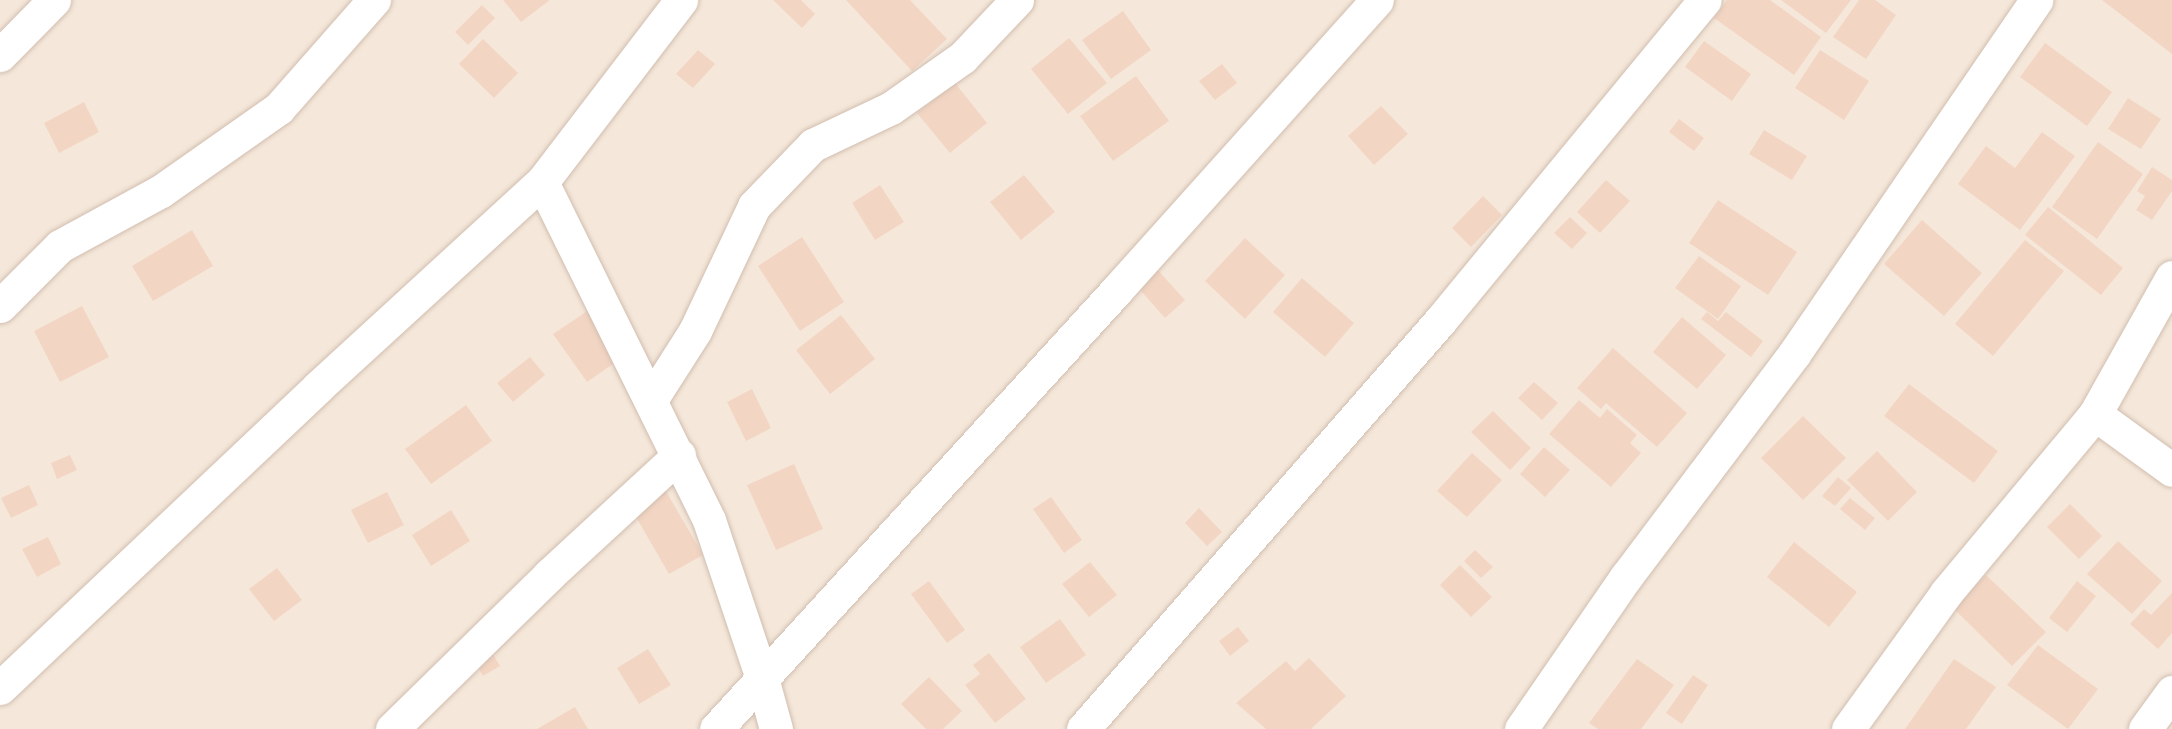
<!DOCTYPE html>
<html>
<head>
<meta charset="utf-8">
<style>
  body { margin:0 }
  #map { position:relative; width:2172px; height:729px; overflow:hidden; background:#fdf6ec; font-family:Cabin,sans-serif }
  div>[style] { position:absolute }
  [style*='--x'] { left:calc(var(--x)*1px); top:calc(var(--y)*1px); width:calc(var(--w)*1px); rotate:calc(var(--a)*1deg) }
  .residential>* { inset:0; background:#f5e8da }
  .building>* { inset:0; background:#f3d5c3 }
  .roads { filter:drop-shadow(0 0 2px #d1beb0) drop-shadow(0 0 2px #d1beb0) }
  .street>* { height:33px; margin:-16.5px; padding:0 16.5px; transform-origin:16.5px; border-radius:16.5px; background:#fff }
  span { translate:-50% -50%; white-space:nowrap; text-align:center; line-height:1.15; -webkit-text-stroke:6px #fffaf3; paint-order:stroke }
</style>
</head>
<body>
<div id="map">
  <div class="residential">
    <i style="clip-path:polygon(0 0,2172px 0,2172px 729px,0 729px)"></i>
  </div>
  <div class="building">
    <i style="clip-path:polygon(503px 0,550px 0,521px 22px)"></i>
    <i style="clip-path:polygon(773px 0,801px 0,815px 14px,802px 28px)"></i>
    <i style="clip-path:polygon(846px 0,910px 0,947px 39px,912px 71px)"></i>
    <i style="clip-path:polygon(1727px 0,1770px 0,1821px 37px,1794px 75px,1714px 18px)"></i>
    <i style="clip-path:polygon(1781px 0,1851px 0,1826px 33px)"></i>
    <i style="clip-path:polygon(1859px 0,1875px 0,1896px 15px,1866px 59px,1833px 37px)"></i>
    <i style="clip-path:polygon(2102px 0,2172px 0,2172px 54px)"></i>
    <i style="clip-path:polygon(482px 5px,495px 18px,468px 45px,455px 32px)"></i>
    <i style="clip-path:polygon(1123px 11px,1151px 50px,1111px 79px,1082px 40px)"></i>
    <i style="clip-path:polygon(1069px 38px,1107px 83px,1068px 114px,1031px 69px)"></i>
    <i style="clip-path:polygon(483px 39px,518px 73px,494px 98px,459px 64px)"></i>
    <i style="clip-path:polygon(1704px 41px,1751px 74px,1732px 101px,1685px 67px)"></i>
    <i style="clip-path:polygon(2045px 43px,2112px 92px,2087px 126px,2020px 77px)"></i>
    <i style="clip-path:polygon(698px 50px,715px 64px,693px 88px,676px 74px)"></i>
    <i style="clip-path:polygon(1820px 50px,1869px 81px,1844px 120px,1795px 88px)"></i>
    <i style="clip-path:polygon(1222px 64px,1237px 83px,1215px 100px,1199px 81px)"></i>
    <i style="clip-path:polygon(1136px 76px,1169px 121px,1113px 161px,1080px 116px)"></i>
    <i style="clip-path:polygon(955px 83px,987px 123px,950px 153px,917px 113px)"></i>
    <i style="clip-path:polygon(2128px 98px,2161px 119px,2141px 149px,2108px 129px)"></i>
    <i style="clip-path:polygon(84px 102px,99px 132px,59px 153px,44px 123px)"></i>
    <i style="clip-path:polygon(1381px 106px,1408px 134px,1374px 165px,1348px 136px)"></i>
    <i style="clip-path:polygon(1679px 119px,1704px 138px,1694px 151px,1669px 132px)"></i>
    <i style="clip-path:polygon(1764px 130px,1807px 156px,1792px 180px,1749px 154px)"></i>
    <i style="clip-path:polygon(2042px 132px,2075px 156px,2020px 230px,1958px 184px,1986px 146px,2015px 168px)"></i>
    <i style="clip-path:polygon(2098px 142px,2143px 174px,2097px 239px,2052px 207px)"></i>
    <i style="clip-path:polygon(2152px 167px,2172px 180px,2172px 191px,2152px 220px,2136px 210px,2145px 196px,2137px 191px)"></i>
    <i style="clip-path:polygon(1024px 175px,1055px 212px,1021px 240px,990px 202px)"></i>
    <i style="clip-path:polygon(1606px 180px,1630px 201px,1600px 233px,1577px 212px)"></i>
    <i style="clip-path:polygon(880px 185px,904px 222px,875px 240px,852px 203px)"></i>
    <i style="clip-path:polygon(1483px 196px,1502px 215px,1471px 247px,1452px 228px)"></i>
    <i style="clip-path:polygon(1718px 200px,1797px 252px,1768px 295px,1689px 243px)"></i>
    <i style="clip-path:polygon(2048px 207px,2123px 268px,2101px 295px,2025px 235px)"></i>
    <i style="clip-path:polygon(1570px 217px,1587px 233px,1572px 249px,1554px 233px)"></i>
    <i style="clip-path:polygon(1922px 220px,1982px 273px,1944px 316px,1884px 264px)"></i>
    <i style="clip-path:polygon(192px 230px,213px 266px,153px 301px,132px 266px)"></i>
    <i style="clip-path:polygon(802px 237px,844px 302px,800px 331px,758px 266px)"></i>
    <i style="clip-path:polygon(1245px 238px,1285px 275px,1245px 319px,1205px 281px)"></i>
    <i style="clip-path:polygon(2025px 240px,2064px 271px,1993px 356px,1955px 324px)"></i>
    <i style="clip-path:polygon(1699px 256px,1741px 286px,1718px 319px,1675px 288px)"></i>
    <i style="clip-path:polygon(1154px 266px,1185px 300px,1165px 318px,1134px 283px)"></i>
    <i style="clip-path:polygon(1302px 278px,1354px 323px,1325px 357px,1273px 312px)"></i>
    <i style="clip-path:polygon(82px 306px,109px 357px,60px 382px,34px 331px)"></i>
    <i style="clip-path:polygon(592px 308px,626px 355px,587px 382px,553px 334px)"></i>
    <i style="clip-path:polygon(1707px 312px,1718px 321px,1726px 312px,1763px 341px,1751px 357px,1701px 319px)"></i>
    <i style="clip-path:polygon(841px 315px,875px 359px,830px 394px,796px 350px)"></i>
    <i style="clip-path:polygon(1682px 317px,1726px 355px,1697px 389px,1653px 352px)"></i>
    <i style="clip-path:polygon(1613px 348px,1687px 413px,1657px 447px,1606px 403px,1601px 409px,1577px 388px)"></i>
    <i style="clip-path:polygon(530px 357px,545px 375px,513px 402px,497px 383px)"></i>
    <i style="clip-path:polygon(1534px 382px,1558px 403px,1542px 420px,1518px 398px)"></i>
    <i style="clip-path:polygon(1909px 384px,1998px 451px,1974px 483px,1884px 416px)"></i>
    <i style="clip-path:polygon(752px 389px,771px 428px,746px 441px,727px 402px)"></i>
    <i style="clip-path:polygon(1579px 400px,1600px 418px,1607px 409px,1637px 435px,1630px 443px,1641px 453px,1611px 487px,1549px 434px)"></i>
    <i style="clip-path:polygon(466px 405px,492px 441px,431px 484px,405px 449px)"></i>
    <i style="clip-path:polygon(1493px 411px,1531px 448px,1510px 470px,1471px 432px)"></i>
    <i style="clip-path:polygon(1803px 416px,1846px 458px,1803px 500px,1761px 458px)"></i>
    <i style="clip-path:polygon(1544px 447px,1570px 470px,1545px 497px,1520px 474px)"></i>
    <i style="clip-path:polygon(1877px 451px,1917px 492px,1888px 521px,1847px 480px)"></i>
    <i style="clip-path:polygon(1472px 453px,1502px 480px,1467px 517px,1437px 491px)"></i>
    <i style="clip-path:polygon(70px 455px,77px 470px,57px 479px,51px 463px)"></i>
    <i style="clip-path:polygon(794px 464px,823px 529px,776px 550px,747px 485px)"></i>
    <i style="clip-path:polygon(1838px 477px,1851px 488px,1835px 506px,1822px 496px)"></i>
    <i style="clip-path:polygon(29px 485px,38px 505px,11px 518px,1px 498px)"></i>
    <i style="clip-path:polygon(663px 486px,703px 555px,669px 574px,629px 505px)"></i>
    <i style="clip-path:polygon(387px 492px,404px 525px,368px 543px,351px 510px)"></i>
    <i style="clip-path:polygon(1051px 497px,1082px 540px,1064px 553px,1033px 509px)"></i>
    <i style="clip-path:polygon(1850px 498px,1875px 518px,1865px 530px,1840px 509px)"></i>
    <i style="clip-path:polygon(2070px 504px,2102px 536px,2079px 559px,2047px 527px)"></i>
    <i style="clip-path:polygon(1199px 508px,1222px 532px,1207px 546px,1185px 523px)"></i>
    <i style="clip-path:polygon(451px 510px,470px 541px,431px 566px,412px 535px)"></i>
    <i style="clip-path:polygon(48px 537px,61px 564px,37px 577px,22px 549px)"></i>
    <i style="clip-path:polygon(2118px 541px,2162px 581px,2132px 614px,2087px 574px)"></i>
    <i style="clip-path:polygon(1794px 542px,1857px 592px,1829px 627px,1767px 577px)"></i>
    <i style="clip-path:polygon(1475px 550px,1493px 567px,1481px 578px,1464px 561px)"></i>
    <i style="clip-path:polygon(1090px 562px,1117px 595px,1089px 617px,1062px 584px)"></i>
    <i style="clip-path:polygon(1460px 565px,1492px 597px,1471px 617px,1440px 585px)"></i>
    <i style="clip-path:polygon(277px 568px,302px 600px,274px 621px,249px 589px)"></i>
    <i style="clip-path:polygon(1986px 575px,2046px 632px,2012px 666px,1953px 608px)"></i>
    <i style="clip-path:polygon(929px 581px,965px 630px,947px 643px,911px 594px)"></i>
    <i style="clip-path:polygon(2077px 581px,2096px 596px,2067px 632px,2049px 618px)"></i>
    <i style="clip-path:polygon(2172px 593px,2172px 633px,2158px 649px,2130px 624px,2144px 609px,2151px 615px)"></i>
    <i style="clip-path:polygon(1060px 619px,1086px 655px,1046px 683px,1020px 647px)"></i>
    <i style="clip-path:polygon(1238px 627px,1249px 641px,1230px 656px,1219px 641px)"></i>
    <i style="clip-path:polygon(2038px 645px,2098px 689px,2068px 729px,2007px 685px)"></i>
    <i style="clip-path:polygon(648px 649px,671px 685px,639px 704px,617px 668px)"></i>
    <i style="clip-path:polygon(491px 651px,500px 666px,483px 676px,474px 660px)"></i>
    <i style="clip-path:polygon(989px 653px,1026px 699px,995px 723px,965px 685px,980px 674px,973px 665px)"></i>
    <i style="clip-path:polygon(1309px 658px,1346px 696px,1311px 729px,1266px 729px,1236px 703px,1286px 661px,1295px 671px)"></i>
    <i style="clip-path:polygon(1637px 659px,1674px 685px,1641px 729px,1598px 729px,1589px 723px)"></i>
    <i style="clip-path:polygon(1954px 659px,1996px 687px,1966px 729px,1905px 729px)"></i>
    <i style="clip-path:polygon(1693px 675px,1708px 685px,1682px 724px,1666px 713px)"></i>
    <i style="clip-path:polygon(929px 677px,962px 711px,943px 729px,926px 729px,901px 704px)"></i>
    <i style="clip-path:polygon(575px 707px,588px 729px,537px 729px)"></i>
  </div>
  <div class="roads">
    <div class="street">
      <i style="--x:0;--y:55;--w:77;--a:-45.5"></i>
      <i style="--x:542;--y:182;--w:377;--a:63.7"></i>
      <i style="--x:709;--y:520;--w:167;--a:71.5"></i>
      <i style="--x:762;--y:678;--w:53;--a:74.6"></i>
      <i style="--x:0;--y:306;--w:85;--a:-45"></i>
      <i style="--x:60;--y:246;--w:115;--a:-28.6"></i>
      <i style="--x:161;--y:191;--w:144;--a:-35.1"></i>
      <i style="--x:279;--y:108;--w:144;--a:-48.7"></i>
      <i style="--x:651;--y:400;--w:82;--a:-57.5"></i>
      <i style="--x:695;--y:331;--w:138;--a:-64.7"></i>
      <i style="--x:754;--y:206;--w:85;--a:-46"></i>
      <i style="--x:813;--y:145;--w:86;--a:-25.4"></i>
      <i style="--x:891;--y:108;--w:87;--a:-35.2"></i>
      <i style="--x:962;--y:58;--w:80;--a:-46.5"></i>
      <i style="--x:2095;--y:414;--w:95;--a:36"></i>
      <i style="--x:0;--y:688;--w:438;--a:-43.4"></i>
      <i style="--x:318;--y:387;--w:304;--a:-42.5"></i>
      <i style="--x:542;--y:182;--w:229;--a:-52.6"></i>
      <i style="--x:392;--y:729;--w:220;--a:-44.4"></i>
      <i style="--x:549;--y:575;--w:177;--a:-42.7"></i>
      <i style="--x:716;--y:729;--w:592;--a:-47.6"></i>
      <i style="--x:1115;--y:292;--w:392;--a:-48.1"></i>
      <i style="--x:1083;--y:729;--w:542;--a:-48.81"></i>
      <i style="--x:1440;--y:321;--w:416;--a:-50.5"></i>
      <i style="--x:1521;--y:729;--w:185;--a:-55.4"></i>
      <i style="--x:1626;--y:577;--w:279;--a:-53"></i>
      <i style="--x:1794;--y:354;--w:429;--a:-55.6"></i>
      <i style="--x:1848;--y:729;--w:168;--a:-54.2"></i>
      <i style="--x:1946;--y:593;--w:233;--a:-50.2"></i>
      <i style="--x:2095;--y:414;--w:157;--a:-60.7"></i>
      <i style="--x:2145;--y:729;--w:46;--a:-53.9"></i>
    </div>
  </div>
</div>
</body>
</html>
